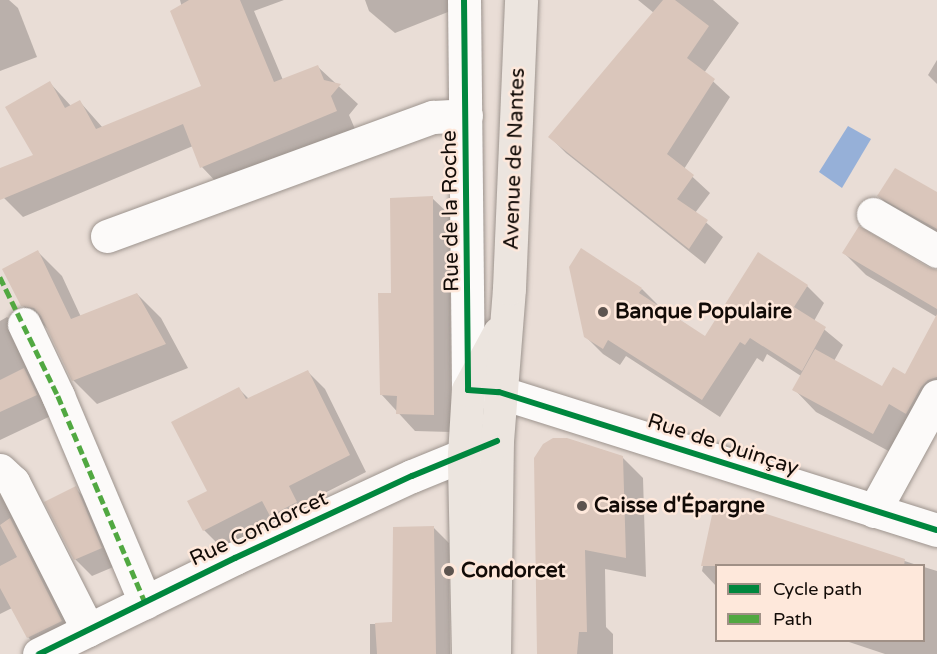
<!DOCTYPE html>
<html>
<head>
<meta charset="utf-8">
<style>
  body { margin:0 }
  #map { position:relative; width:937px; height:654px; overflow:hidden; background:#e9ddd6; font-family:"Varela Round",sans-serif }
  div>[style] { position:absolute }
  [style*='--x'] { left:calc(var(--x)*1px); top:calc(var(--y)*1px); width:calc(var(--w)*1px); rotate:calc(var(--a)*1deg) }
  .water>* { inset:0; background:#96b0d8 }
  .shadow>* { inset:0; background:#0003 }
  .building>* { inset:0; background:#dac6bb }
  .roads { filter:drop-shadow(0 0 2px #9d948e) drop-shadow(0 0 2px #9d948e) }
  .minor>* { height:33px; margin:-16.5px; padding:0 16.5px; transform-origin:16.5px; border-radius:16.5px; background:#fcfaf9 }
  .major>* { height:33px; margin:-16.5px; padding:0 16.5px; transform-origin:16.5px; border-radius:16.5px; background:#ece5df }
  .quiet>* { height:4.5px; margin-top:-2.25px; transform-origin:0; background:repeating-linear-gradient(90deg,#51a841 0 9px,transparent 0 13.5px) }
  .cycleway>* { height:6px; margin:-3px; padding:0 3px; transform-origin:3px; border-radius:3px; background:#00873e }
  .dots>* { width:16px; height:16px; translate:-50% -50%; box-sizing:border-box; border:3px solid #fee8db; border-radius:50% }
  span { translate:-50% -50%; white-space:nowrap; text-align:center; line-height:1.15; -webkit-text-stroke:5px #fee8db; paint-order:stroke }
  .street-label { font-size:21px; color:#120b07 }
  .poi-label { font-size:21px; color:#120b07; font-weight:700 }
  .left { translate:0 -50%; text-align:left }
  .legend { position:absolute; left:715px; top:564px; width:210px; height:78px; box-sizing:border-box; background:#fee8db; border:2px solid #a09086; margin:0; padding:8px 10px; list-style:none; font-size:18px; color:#120b07 }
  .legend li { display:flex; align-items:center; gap:12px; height:30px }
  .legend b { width:30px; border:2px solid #a09086 }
</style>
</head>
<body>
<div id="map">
  <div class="water">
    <i style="clip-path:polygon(848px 126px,871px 139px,842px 188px,819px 172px)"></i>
  </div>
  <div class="shadow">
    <i style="clip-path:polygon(0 0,9px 0,18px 8px,37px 57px,0 71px)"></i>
    <i style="clip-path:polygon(180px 0,284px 0,254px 11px,283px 80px,318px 67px,358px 104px,349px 115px,355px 129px,220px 186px,202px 167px,193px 146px,23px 217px,4px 198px,0 188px,0 170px,35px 156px,50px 83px,71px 106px,80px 102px,103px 128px,202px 87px)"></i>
    <i style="clip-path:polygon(365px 0,448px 0,448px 12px,395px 33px,369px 11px)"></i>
    <i style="clip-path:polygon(638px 0,713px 0,739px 23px,704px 73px,730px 97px,684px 169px,710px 193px,695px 213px,723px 237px,705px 264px,566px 153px,550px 137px,654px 13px)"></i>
    <i style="clip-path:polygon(937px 60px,937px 84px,928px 75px)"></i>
    <i style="clip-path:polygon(937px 193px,937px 238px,902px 219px,879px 196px)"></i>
    <i style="clip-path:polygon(432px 198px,450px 215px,451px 432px,415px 431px,381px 394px,392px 295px)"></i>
    <i style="clip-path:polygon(38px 252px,62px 276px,81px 317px,137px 294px,161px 318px,188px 368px,97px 404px,73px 380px,49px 330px,22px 305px)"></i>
    <i style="clip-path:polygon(844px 253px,937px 271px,937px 317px,866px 275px)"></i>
    <i style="clip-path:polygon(807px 286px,824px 303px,814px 321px,843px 345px,834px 361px,883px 388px,906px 376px,937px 318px,937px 420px,896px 455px,816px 412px,794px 389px,801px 376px,767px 354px,763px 362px,757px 358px,720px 417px,626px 356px,620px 365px,603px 354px,585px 336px,642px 289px,659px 306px,706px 338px)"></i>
    <i style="clip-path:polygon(7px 317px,26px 335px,55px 414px,0 440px,0 321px)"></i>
    <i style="clip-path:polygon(308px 372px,325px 389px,366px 472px,305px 503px,313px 519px,288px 532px,275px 519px,221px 547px,204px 530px,209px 492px,239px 389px,249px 399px)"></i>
    <i style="clip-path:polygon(623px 458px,643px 478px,646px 577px,605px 569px,606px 627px,613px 634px,613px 654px,539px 654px)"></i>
    <i style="clip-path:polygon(75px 488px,92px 505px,118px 565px,92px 576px,75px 559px)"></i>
    <i style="clip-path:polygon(0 494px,20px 530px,80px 640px,44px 654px,28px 637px,12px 608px,0 614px)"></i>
    <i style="clip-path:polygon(716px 503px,750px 514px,751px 511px,920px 566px,716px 566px,716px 586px,702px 571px)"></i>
    <i style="clip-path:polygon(434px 528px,449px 543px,450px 654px,370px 654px,370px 624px,393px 624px)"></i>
    <i style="clip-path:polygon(924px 567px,937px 571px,937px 654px,885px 654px,843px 640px,924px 640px)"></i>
  </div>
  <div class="building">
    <i style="clip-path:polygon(189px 0,240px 0,274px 82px,318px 65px,324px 80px,341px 84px,331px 96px,337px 111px,200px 168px,183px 124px,0 200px,0 168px,33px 155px,5px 107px,50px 81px,65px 108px,80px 100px,96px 129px,201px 86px,170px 11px)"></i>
    <i style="clip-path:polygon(663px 0,675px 0,709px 26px,687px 58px,715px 79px,667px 154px,694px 175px,677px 199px,708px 220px,689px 249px,548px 137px)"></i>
    <i style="clip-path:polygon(895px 168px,937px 192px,937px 229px,877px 196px)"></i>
    <i style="clip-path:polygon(433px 196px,434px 415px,396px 414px,397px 396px,380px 395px,378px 293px,391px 293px,390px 198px)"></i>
    <i style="clip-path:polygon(859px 226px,928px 267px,937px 270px,937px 309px,842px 253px)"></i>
    <i style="clip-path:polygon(581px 248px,642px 288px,639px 293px,705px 336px,758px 252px,808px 285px,794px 307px,826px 327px,802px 371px,750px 338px,745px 345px,740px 342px,702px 400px,608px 340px,603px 349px,584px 337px,569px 267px)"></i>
    <i style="clip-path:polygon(38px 250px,71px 319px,137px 293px,166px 344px,72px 381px,41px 316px,34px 308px,21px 306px,2px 269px)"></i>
    <i style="clip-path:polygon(937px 314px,937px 377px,928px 380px,921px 387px,906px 414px,889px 404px,873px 434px,792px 390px,815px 349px,882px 386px,893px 367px,905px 374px)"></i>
    <i style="clip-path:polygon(24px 368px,37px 395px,0 412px,0 380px)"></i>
    <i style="clip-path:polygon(308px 370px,350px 455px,289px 486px,297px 502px,270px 516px,262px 501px,203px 531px,187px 501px,207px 491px,171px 422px,239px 387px,246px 399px)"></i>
    <i style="clip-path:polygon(553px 438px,567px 438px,623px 456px,626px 558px,585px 550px,587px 632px,579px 632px,577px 654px,537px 654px,534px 458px,543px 444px)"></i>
    <i style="clip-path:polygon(76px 486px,102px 548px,74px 560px,44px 502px)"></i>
    <i style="clip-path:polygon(715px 501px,749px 513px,751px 509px,905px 559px,904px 566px,701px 566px)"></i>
    <i style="clip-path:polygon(10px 518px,62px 621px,27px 638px,0 588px,0 566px,17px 557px,0 525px)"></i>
    <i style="clip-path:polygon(434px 526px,436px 654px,377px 654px,375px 623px,392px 622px,393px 527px)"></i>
  </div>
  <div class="roads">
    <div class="minor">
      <i style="--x:464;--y:0;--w:390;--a:89.4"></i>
      <i style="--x:468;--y:390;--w:31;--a:4"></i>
      <i style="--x:499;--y:392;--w:459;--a:17.5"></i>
      <i style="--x:873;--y:214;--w:74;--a:30"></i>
      <i style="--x:107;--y:236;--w:347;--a:-20.1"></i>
      <i style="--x:433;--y:117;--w:33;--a:-3"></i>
      <i style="--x:24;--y:324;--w:80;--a:64.7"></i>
      <i style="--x:58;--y:396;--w:224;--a:67.1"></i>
      <i style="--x:0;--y:470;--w:18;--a:43"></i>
      <i style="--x:13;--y:482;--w:166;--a:63.1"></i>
      <i style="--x:874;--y:511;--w:131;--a:-61.3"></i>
      <i style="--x:39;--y:654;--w:218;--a:-26.1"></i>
      <i style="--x:235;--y:558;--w:195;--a:-24.9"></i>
      <i style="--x:412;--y:476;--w:82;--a:-22.2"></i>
    </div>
    <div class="major">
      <i style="--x:468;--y:654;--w:199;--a:-91.2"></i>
      <i style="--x:464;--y:455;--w:65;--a:-86.5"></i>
      <i style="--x:468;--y:390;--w:65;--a:-61.5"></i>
      <i style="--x:494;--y:654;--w:213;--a:-89.2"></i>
      <i style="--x:497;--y:441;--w:153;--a:-85.5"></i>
      <i style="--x:509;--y:288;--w:288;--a:-87.6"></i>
    </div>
  </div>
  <div class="quiet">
    <i style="--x:0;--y:277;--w:132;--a:64"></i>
    <i style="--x:58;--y:396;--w:224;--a:67.1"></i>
  </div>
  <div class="cycleway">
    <i style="--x:464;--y:0;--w:390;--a:89.4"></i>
    <i style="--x:468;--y:390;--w:31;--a:4"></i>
    <i style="--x:499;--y:392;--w:459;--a:17.5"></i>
    <i style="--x:39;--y:654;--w:218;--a:-26.1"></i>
    <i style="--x:235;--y:558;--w:195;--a:-24.9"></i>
    <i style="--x:412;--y:476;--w:92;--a:-22.4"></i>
  </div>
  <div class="dots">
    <i style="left:603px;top:312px;background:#5d544f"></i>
    <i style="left:582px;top:506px;background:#5d544f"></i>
    <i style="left:449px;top:571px;background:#5d544f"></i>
  </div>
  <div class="street-label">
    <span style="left:515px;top:159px;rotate:-88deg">Avenue de Nantes</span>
    <span style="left:451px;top:211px;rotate:-91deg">Rue de la Roche</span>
    <span style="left:723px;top:445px;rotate:18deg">Rue de Quinçay</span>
    <span style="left:259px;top:529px;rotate:-25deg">Rue Condorcet</span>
  </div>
  <div class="poi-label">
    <span class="left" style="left:615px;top:312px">Banque Populaire</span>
    <span class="left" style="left:594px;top:506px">Caisse d'Épargne</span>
    <span class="left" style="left:461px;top:571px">Condorcet</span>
  </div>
  <ul class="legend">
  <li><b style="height:8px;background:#00873e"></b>Cycle path</li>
  <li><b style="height:8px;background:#51a841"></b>Path</li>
  </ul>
</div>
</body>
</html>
